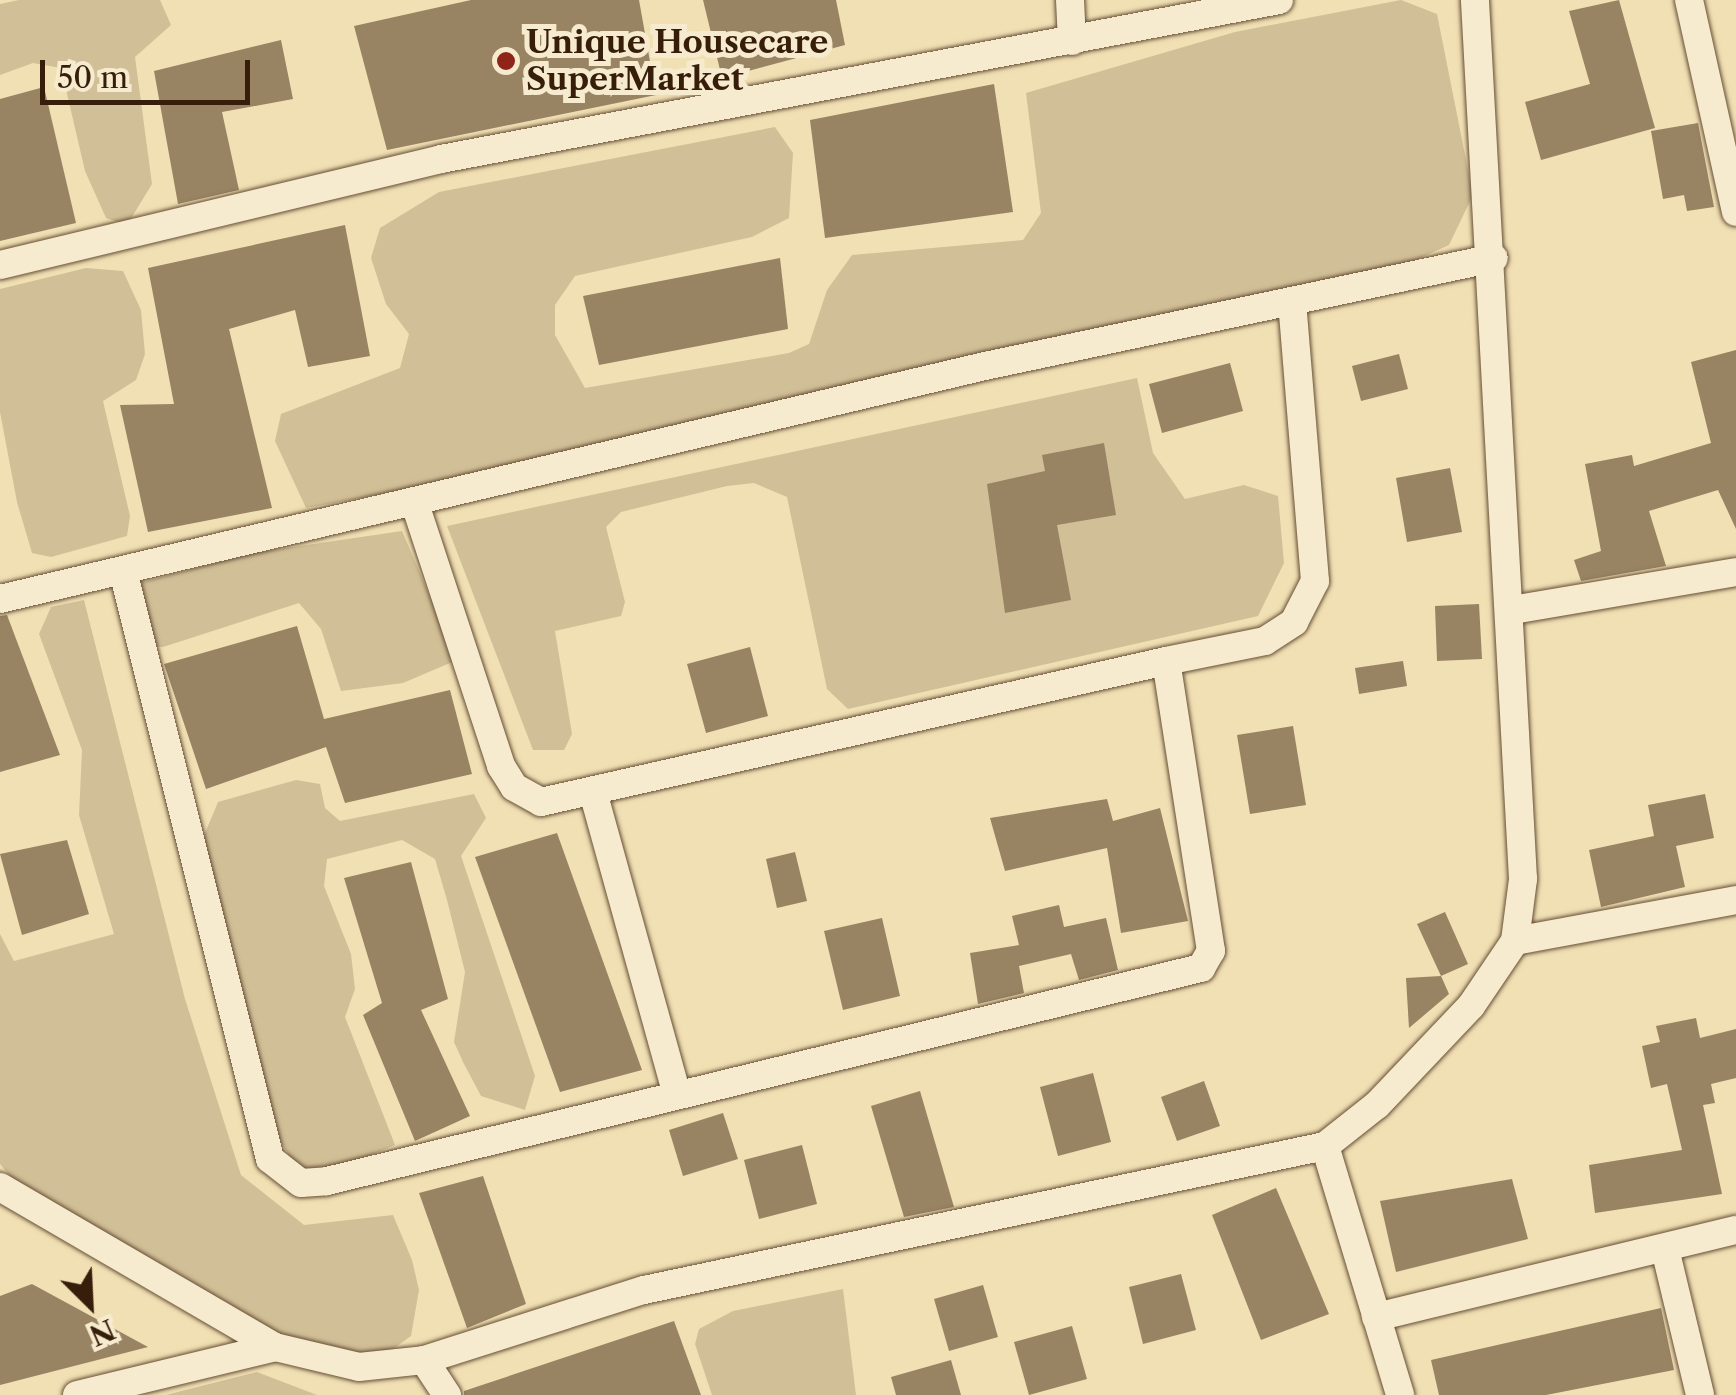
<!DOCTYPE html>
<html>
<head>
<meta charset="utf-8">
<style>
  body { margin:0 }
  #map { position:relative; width:1736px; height:1395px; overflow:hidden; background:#f1e0b4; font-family:"Libre Caslon Text",serif }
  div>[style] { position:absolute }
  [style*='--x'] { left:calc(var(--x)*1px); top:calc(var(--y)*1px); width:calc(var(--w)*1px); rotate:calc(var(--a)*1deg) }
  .green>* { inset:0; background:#d1bf97 }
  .building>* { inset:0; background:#988363 }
  .roads { filter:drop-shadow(0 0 2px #664e35) drop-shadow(0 0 2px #664e35) }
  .minor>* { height:28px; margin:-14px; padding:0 14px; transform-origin:14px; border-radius:14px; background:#f6ebce }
  .dots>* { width:28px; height:28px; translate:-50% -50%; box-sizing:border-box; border:5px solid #f6ebce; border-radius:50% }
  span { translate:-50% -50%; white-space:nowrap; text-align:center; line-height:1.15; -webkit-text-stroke:10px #f6ebce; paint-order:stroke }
  .poi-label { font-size:32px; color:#371e0b; font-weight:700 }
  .left { translate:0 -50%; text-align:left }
  .north { position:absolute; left:40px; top:1255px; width:100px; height:100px; -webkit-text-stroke:8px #f6ebce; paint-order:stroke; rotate:156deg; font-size:28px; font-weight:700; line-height:40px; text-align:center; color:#371e0b }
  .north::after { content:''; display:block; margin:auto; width:35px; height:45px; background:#371e0b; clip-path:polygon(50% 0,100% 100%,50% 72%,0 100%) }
  .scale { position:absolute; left:40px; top:60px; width:210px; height:45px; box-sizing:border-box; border:5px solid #371e0b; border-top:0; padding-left:12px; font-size:30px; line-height:35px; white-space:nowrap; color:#371e0b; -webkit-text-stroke:8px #f6ebce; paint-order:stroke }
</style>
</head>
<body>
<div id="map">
  <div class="green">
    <i style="clip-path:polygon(19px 0,160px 0,171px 25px,135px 57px,152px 184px,127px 225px,106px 218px,85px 171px,61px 68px,33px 63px,0 75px,0 4px)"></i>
    <i style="clip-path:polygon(1401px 0,1437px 14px,1473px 195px,1449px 245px,1400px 267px,818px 414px,306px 508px,275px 441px,281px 414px,400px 368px,409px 334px,386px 304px,371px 258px,380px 228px,439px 192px,775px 127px,793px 153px,789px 218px,752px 237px,575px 276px,555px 305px,555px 335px,585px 388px,789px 353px,809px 344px,827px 290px,852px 255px,1023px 240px,1041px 213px,1026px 93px,1235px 32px)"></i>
    <i style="clip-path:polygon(86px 268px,123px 271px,141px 310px,145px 354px,136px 380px,103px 401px,130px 516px,127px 536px,51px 557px,32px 553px,17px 502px,0 412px,0 289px)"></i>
    <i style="clip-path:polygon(1137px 378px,1153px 453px,1185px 499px,1244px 485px,1278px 496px,1284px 563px,1258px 616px,848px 709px,827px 689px,787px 497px,754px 483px,727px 486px,621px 512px,606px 527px,625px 602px,621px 616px,555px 631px,572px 734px,564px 750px,533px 750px,447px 526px)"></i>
    <i style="clip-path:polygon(402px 531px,457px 660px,403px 683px,341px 691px,321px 629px,299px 603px,163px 647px,134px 645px,125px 587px,253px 553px)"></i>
    <i style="clip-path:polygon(84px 600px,185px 999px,241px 1175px,304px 1225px,393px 1215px,412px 1260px,419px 1290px,411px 1336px,375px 1362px,325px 1358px,223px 1317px,29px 1198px,0 1164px,0 934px,14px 961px,114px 934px,79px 815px,82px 750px,39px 634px,51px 607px)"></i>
    <i style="clip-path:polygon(296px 780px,320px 784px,325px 808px,340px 821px,474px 794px,486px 818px,461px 856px,535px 1076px,525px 1110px,481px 1096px,463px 1062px,454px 1042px,465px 972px,447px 900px,435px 859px,402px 840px,327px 859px,324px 886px,351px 954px,355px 989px,345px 1017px,395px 1145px,318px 1177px,295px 1166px,263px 1110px,203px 838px,218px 802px)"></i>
    <i style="clip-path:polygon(843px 1289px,856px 1395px,712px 1395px,695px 1344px,699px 1329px,733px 1311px)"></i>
    <i style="clip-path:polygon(257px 1372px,317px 1395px,166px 1395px)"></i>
  </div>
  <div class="building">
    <i style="clip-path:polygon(471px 0,639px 0,656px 95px,387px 150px,354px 26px)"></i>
    <i style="clip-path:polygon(703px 0,836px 0,845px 45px,722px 78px)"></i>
    <i style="clip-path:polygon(1619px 0,1655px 128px,1541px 160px,1525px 102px,1590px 84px,1569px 11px)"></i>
    <i style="clip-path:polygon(281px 40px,293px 99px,222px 112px,239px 190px,178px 204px,154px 71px)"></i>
    <i style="clip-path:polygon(994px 84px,1013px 212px,825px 238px,810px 120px)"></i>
    <i style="clip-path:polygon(44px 87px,76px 223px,0 241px,0 99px)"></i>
    <i style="clip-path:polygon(1698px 123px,1714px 207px,1687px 211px,1684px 195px,1663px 199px,1651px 131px)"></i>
    <i style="clip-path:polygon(345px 225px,370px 356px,308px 367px,295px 310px,229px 329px,272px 508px,148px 532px,120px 405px,174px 404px,148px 268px)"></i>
    <i style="clip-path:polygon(780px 258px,788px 329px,599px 365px,583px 296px)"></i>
    <i style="clip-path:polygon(1736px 350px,1736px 529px,1718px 490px,1649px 511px,1666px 566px,1581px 581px,1574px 560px,1601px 551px,1585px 464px,1632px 455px,1634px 466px,1711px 443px,1691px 362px)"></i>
    <i style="clip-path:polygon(1399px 354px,1408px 389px,1361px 401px,1352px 366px)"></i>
    <i style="clip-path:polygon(1230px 363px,1243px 411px,1162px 433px,1149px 384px)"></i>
    <i style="clip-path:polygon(1104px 443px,1116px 515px,1057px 525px,1071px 600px,1005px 613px,987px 484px,1045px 471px,1042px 455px)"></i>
    <i style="clip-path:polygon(1450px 468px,1462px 532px,1407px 542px,1396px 478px)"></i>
    <i style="clip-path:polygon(1479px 604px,1482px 659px,1437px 661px,1435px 606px)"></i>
    <i style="clip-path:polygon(7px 615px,60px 755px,0 772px,0 616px)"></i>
    <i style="clip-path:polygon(297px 626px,324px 719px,450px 690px,472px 774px,345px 803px,326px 747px,206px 789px,164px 664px)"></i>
    <i style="clip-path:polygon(750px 647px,768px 716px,706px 733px,687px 664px)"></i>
    <i style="clip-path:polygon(1403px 661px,1407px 686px,1359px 694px,1355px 668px)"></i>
    <i style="clip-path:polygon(1293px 726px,1306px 805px,1250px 814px,1237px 735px)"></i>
    <i style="clip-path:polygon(1705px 794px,1714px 838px,1676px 846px,1685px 887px,1601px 907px,1589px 850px,1654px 836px,1648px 805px)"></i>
    <i style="clip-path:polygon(1107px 799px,1113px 821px,1160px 808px,1188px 921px,1121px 933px,1107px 848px,1005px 871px,990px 818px)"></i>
    <i style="clip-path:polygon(557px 833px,642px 1070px,560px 1092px,475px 857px)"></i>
    <i style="clip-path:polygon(67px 840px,89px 914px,22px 935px,0 854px)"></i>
    <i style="clip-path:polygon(795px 852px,807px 901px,777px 908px,766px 859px)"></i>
    <i style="clip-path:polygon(411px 862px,448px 999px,421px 1010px,470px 1116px,415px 1141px,363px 1015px,382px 1003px,344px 878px)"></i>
    <i style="clip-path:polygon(1059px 905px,1064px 927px,1106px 918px,1118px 970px,1079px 980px,1071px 954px,1019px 966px,1024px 993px,978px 1004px,970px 953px,1019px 945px,1012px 916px)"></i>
    <i style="clip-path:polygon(1445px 912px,1468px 964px,1441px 976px,1417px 924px)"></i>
    <i style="clip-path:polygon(882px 918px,900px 996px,843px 1010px,824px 931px)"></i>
    <i style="clip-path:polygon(1441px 976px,1449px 994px,1409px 1028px,1406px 978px)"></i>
    <i style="clip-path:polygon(1696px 1018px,1700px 1038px,1736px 1029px,1736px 1078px,1711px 1084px,1715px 1103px,1703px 1105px,1722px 1194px,1595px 1213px,1589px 1165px,1682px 1150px,1667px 1084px,1651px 1088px,1642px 1046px,1660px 1042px,1656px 1026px)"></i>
    <i style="clip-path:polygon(1093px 1073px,1111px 1142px,1058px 1156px,1040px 1087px)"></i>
    <i style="clip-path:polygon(1204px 1081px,1220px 1126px,1177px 1141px,1161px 1097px)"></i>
    <i style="clip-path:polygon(920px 1091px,954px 1207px,904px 1217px,871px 1106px)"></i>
    <i style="clip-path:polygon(723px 1113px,738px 1159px,683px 1176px,669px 1130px)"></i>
    <i style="clip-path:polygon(802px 1145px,817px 1204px,759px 1219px,744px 1160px)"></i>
    <i style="clip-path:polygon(483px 1176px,526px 1304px,467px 1328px,419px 1193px)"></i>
    <i style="clip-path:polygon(1512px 1179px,1528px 1239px,1396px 1272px,1380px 1201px)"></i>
    <i style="clip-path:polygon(1276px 1188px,1329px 1314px,1261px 1340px,1212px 1215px)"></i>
    <i style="clip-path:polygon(1181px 1274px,1196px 1330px,1143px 1344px,1129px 1287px)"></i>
    <i style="clip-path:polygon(32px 1284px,148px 1347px,0 1385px,0 1296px)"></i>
    <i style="clip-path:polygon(983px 1285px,998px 1337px,949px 1351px,934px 1299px)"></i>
    <i style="clip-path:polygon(1661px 1308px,1674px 1370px,1546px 1395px,1439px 1395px,1431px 1360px)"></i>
    <i style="clip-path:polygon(674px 1321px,701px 1395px,464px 1395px,464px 1391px)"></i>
    <i style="clip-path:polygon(1072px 1326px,1087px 1379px,1029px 1395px,1014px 1342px)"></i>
    <i style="clip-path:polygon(951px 1360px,961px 1395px,896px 1395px,891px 1377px)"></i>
  </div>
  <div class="roads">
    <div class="minor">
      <i style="--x:1070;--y:0;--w:41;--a:87.2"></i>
      <i style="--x:1689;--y:0;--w:217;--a:77.5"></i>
      <i style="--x:0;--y:265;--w:454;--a:-13.5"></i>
      <i style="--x:441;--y:159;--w:853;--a:-10.74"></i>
      <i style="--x:416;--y:507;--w:273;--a:71.8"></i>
      <i style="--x:501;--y:766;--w:25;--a:58"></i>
      <i style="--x:514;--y:787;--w:31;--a:29"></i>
      <i style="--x:541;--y:802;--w:641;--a:-12.71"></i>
      <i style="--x:124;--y:575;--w:602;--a:75.96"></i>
      <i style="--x:270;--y:1159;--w:39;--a:38"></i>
      <i style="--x:301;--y:1183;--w:26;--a:-4"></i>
      <i style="--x:327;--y:1181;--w:900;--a:-13.7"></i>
      <i style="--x:1201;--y:968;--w:20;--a:-60"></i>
      <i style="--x:1211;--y:951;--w:293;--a:-98.8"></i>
      <i style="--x:1166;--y:661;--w:101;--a:-11.4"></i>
      <i style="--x:1265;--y:641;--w:35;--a:-33"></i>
      <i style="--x:1294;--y:622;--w:46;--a:-62.9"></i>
      <i style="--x:1315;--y:581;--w:280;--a:-94.7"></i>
      <i style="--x:0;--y:599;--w:1012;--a:-13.31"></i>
      <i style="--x:985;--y:366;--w:520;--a:-11.98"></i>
      <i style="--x:1512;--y:610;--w:227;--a:-9.6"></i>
      <i style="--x:593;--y:792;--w:311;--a:74.5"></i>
      <i style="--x:1515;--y:941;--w:225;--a:-10.5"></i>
      <i style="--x:1325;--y:1146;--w:260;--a:73.2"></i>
      <i style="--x:0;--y:1187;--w:318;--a:30.2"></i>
      <i style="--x:275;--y:1347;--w:86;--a:13.4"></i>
      <i style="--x:359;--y:1367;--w:65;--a:-6.1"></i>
      <i style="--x:424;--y:1360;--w:231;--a:-17.7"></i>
      <i style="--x:644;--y:1290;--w:696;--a:-11.94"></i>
      <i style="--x:1325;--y:1146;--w:66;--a:-38.3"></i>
      <i style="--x:1377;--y:1105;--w:137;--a:-46.5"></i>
      <i style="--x:1471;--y:1006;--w:78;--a:-55.9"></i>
      <i style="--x:1515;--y:941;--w:63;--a:-82.6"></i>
      <i style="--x:1523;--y:879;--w:880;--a:-93.13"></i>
      <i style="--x:1666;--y:1253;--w:146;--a:76.5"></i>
      <i style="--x:1376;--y:1317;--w:370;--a:-13.6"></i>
      <i style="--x:424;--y:1360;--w:42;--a:56.7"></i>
      <i style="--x:77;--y:1395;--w:204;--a:-13.6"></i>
    </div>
  </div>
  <div class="dots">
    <i style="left:506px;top:61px;background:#8f2418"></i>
  </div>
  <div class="poi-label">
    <span class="left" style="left:526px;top:61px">Unique Housecare<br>SuperMarket</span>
  </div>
  <div class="north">N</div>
  <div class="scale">50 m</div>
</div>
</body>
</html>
